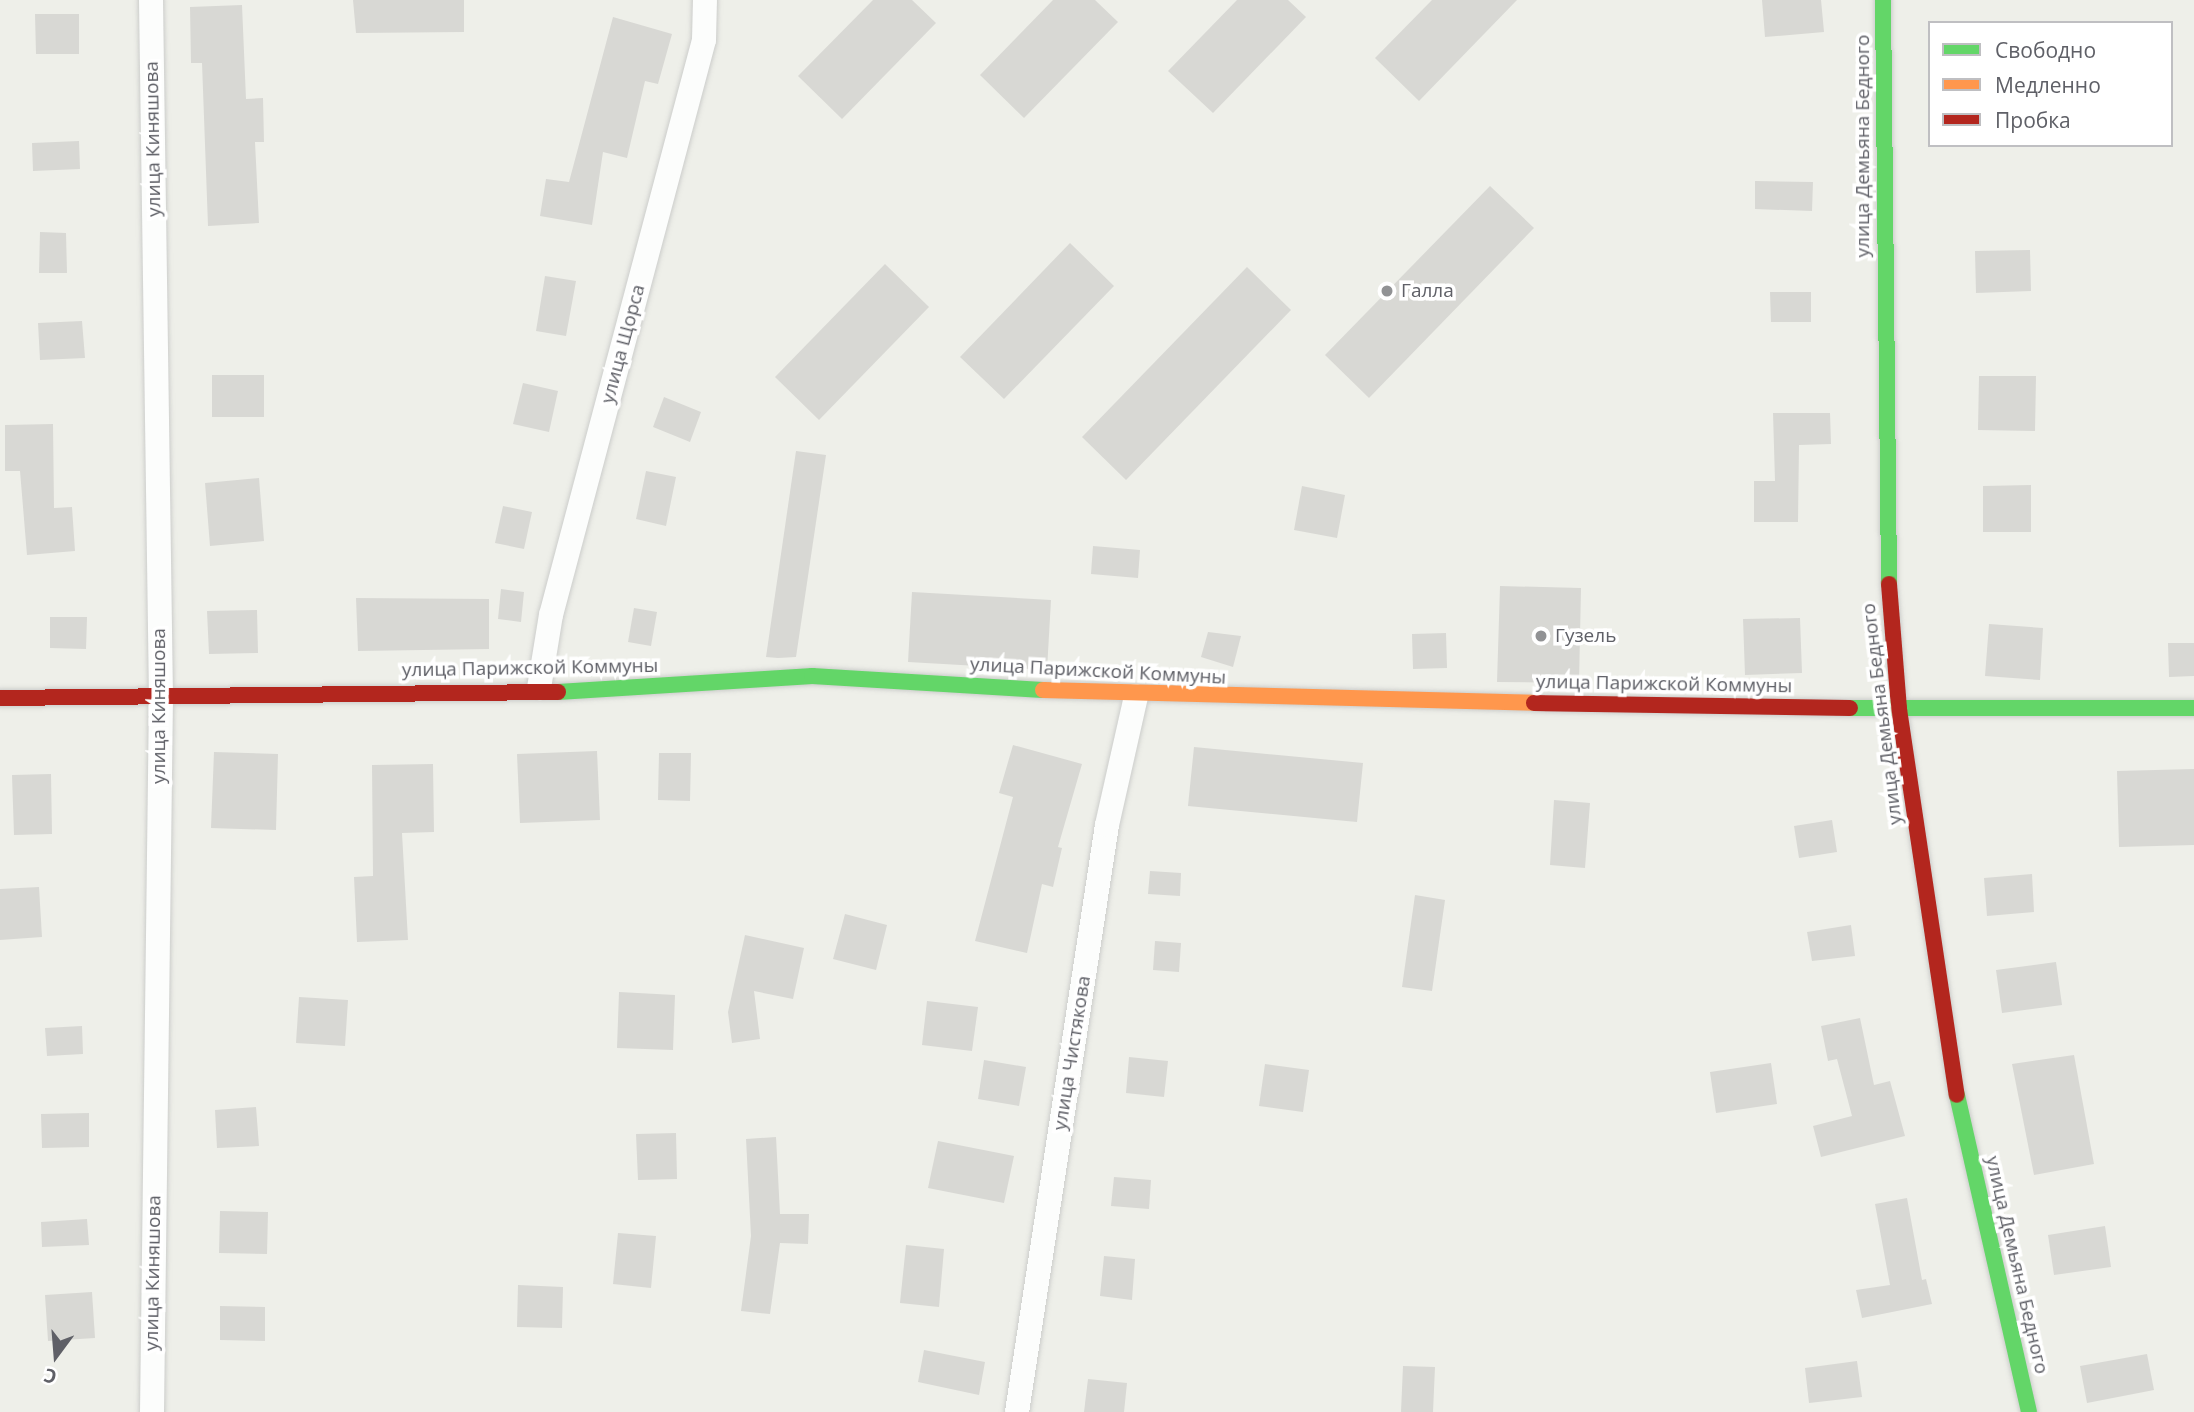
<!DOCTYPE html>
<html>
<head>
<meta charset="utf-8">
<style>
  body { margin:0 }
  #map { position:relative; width:2194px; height:1412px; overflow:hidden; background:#eeefe9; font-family:"Open Sans",sans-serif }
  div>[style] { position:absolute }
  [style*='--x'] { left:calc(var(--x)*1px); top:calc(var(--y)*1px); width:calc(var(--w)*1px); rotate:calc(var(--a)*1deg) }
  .building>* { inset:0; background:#d8d8d4 }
  .roads { filter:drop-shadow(0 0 2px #cccdcb) drop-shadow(0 0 2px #cccdcb) }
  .street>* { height:24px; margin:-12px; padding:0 12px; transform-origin:12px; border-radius:12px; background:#fcfdfc }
  .fast>* { height:16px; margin:-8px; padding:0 8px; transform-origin:8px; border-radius:8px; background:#63d668 }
  .slow>* { height:16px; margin:-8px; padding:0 8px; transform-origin:8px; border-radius:8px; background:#ff974d }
  .jam>* { height:16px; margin:-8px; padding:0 8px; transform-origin:8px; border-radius:8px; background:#b3261e }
  .dots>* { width:19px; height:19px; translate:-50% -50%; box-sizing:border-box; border:4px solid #fff; border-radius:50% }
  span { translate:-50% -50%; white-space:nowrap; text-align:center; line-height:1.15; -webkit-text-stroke:7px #fff; paint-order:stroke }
  .street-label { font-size:19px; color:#5f6067 }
  .poi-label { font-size:19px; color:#5f6067 }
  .left { translate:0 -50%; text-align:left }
  .legend { position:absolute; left:1928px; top:21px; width:245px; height:126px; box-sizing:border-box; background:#fff; border:2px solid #bfbfc2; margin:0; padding:9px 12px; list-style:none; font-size:21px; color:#5f6067 }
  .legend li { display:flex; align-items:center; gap:14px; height:35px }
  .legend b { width:35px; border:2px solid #bfbfc2 }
  .north { position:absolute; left:21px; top:1321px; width:70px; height:70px; -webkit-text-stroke:5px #fff; paint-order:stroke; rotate:196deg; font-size:19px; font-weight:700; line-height:28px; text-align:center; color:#5f6067 }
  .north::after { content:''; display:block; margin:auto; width:24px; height:32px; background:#5f6067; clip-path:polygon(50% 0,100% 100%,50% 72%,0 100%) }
</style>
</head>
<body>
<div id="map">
  <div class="building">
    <i style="clip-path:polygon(353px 0,464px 0,464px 32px,356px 33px)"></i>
    <i style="clip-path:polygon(873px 0,912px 0,936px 23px,842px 119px,798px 76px)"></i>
    <i style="clip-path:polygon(1053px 0,1095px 0,1118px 22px,1024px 118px,980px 75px)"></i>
    <i style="clip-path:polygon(1237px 0,1288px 0,1306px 17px,1213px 113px,1168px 71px)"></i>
    <i style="clip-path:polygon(1432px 0,1517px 0,1419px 101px,1375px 58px)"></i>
    <i style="clip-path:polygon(1762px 0,1821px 0,1824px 32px,1765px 37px)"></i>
    <i style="clip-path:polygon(242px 5px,246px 99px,263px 98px,264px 142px,255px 142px,259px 223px,208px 226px,202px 63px,191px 63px,190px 7px)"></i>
    <i style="clip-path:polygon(35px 14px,79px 14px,79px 54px,36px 54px)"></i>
    <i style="clip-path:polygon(613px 17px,672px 34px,658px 84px,645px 81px,627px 158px,603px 152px,592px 225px,540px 216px,546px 179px,569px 182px)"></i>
    <i style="clip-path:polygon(79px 141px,80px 169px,33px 171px,32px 143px)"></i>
    <i style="clip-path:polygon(1755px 181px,1813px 182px,1812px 211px,1755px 209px)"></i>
    <i style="clip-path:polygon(1490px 186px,1534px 228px,1369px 398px,1325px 355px)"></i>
    <i style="clip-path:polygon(40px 232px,66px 233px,67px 273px,39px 273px)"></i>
    <i style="clip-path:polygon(1070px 243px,1114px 286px,1004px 399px,960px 357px)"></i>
    <i style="clip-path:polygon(2030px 250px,2031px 291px,1976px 293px,1975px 251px)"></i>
    <i style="clip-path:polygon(885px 264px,929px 307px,819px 420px,775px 377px)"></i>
    <i style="clip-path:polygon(1247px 267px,1291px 310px,1126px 480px,1082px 437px)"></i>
    <i style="clip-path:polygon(545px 276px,576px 281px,566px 336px,536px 331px)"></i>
    <i style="clip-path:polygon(1770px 292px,1811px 292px,1811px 322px,1771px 322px)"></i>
    <i style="clip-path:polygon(82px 321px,85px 358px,40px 360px,38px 323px)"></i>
    <i style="clip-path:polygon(212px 375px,264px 375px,264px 417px,212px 417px)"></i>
    <i style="clip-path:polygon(1979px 376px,2036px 376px,2035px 431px,1978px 430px)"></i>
    <i style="clip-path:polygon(523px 383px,558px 391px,549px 432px,513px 424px)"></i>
    <i style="clip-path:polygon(664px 397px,701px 412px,690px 442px,653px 427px)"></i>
    <i style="clip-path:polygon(1773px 413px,1830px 413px,1831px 444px,1799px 445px,1798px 522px,1754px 522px,1754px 481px,1775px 481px)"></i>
    <i style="clip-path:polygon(53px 424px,54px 508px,72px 507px,75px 551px,27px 555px,20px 471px,5px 471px,5px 425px)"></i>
    <i style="clip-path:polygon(796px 451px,826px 455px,796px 657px,778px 658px,766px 657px)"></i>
    <i style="clip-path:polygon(646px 471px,676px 477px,666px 526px,636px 519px)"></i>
    <i style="clip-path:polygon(259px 478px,264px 541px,210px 546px,205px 483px)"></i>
    <i style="clip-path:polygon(2031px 485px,2031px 532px,1983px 532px,1983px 486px)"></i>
    <i style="clip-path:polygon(1302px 486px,1345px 495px,1337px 538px,1294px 530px)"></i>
    <i style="clip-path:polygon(503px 506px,532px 512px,524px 549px,495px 543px)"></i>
    <i style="clip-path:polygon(1093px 546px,1140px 550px,1138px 578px,1091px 574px)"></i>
    <i style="clip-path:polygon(1500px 586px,1581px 588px,1579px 683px,1497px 682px)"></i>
    <i style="clip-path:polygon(501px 589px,524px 592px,521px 622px,498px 619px)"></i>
    <i style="clip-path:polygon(912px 592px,1051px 600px,1047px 670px,908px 662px)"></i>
    <i style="clip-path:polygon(356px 598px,489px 599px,489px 649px,358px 651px)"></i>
    <i style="clip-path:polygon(634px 608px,657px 612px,651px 646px,628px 642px)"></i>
    <i style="clip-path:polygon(257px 610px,258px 653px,209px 654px,207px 611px)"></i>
    <i style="clip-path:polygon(50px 617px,87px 617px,86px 649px,50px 648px)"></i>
    <i style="clip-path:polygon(1800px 618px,1802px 673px,1745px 675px,1743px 619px)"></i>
    <i style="clip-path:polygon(1989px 624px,2043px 628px,2040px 680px,1985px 676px)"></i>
    <i style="clip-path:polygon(1208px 632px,1241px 636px,1233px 667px,1201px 657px)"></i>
    <i style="clip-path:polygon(1446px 633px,1447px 668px,1413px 669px,1412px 634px)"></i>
    <i style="clip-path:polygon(2168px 643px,2194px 643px,2194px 676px,2169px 677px)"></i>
    <i style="clip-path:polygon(1013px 745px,1082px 764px,1058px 847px,1062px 848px,1053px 887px,1042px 884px,1027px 953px,975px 941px,1013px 797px,999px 793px)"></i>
    <i style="clip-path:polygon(1194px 747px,1363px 763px,1357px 822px,1188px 806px)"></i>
    <i style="clip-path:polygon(597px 751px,600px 820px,520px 823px,517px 754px)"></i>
    <i style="clip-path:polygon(214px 752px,278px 754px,276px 830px,211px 828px)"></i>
    <i style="clip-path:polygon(659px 753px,691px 753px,690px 801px,658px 800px)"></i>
    <i style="clip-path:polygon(433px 764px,434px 832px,402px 833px,408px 940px,357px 942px,354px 877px,373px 876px,372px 765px)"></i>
    <i style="clip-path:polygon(2194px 769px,2194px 845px,2119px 847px,2117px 771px)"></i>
    <i style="clip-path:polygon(51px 774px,52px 834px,14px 835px,12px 775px)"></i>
    <i style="clip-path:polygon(1554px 800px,1590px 803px,1585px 868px,1550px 865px)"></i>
    <i style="clip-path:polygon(1832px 820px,1837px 852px,1799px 858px,1794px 826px)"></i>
    <i style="clip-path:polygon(1150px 871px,1181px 873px,1180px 896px,1148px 894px)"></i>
    <i style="clip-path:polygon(2032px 874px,2034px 912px,1987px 916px,1984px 878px)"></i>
    <i style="clip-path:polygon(39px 887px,42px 937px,0 940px,0 889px)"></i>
    <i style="clip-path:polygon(1415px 895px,1445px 900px,1432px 991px,1402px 987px)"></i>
    <i style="clip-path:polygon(845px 914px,887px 925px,876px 970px,833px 959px)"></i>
    <i style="clip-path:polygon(1851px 925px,1855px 956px,1812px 961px,1807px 932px)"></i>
    <i style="clip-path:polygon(745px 935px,804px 948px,793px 999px,754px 991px,760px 1039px,732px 1043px,728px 1012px)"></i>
    <i style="clip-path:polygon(1155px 941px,1181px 943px,1179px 972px,1153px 970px)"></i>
    <i style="clip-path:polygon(2056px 962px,2062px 1005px,2002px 1013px,1996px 970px)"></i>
    <i style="clip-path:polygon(619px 992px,675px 995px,673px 1050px,617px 1048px)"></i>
    <i style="clip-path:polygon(299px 997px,348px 1000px,345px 1046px,296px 1043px)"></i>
    <i style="clip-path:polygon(927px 1001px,978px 1007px,972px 1051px,922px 1045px)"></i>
    <i style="clip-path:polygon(1860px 1018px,1874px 1085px,1890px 1081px,1905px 1136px,1821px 1157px,1813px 1126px,1852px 1116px,1837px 1059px,1828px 1061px,1821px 1026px)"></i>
    <i style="clip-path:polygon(82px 1026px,83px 1054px,47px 1056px,45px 1028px)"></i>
    <i style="clip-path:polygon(2074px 1055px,2094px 1164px,2034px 1175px,2012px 1064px)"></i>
    <i style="clip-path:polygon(1129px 1057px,1168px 1061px,1164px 1097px,1126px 1093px)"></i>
    <i style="clip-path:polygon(984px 1060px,1026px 1067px,1019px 1106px,978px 1099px)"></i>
    <i style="clip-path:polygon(1771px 1063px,1777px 1104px,1716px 1113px,1710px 1072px)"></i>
    <i style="clip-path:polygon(1265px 1064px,1309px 1070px,1303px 1112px,1259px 1106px)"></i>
    <i style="clip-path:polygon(256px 1107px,259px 1146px,217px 1148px,215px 1110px)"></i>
    <i style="clip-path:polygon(89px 1113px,89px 1147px,42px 1148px,41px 1114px)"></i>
    <i style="clip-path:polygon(676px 1133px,677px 1179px,638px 1180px,636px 1134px)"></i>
    <i style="clip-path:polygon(776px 1137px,780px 1214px,809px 1214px,808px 1244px,780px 1243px,770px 1314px,741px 1311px,751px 1236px,746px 1139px)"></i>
    <i style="clip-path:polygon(938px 1141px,1014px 1156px,1004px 1203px,928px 1188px)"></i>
    <i style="clip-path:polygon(1114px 1177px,1151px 1180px,1149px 1209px,1111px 1206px)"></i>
    <i style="clip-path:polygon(1907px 1198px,1922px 1280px,1926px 1279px,1932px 1304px,1862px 1318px,1856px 1290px,1890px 1285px,1875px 1204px)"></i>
    <i style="clip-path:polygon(220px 1211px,268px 1212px,267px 1254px,219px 1253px)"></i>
    <i style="clip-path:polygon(87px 1219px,89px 1245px,42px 1247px,41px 1222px)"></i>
    <i style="clip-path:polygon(2105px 1226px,2111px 1267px,2054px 1275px,2048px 1235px)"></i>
    <i style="clip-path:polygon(618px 1233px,656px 1236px,651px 1288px,613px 1284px)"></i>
    <i style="clip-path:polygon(906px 1245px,944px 1249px,939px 1307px,900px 1303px)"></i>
    <i style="clip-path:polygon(1104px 1256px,1135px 1259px,1132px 1300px,1100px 1296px)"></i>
    <i style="clip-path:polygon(518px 1285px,563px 1287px,562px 1328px,517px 1327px)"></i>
    <i style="clip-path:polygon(92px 1292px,95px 1338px,48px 1341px,45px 1295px)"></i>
    <i style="clip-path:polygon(220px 1306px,265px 1307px,265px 1341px,220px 1340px)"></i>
    <i style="clip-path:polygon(924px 1350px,985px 1362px,979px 1395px,918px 1382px)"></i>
    <i style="clip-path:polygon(2147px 1354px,2154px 1390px,2087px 1403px,2080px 1366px)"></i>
    <i style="clip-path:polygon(1857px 1361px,1862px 1397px,1809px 1403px,1805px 1368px)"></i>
    <i style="clip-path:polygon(1403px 1366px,1435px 1367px,1433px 1412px,1401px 1412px)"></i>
    <i style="clip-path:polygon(1088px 1379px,1127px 1383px,1124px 1412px,1084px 1412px)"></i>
  </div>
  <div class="roads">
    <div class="street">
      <i style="--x:151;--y:0;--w:696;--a:89.18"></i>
      <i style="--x:161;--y:696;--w:716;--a:90.72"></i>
      <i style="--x:539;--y:688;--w:74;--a:-80.7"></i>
      <i style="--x:551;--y:615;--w:595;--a:-75.1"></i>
      <i style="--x:704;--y:40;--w:40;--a:-88.6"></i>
      <i style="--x:1017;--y:1412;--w:594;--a:-81.28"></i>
      <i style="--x:1107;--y:825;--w:132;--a:-77.3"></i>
    </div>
    <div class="fast">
      <i style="--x:1883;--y:0;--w:584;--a:89.41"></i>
      <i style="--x:558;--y:692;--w:255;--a:-3.6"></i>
      <i style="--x:812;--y:676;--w:231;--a:3.5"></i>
      <i style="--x:1850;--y:708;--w:344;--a:0"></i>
      <i style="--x:1957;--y:1095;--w:325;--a:77.2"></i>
    </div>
    <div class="slow">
      <i style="--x:1043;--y:690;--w:491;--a:1.5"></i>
    </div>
    <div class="jam">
      <i style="--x:1889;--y:584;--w:125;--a:85.4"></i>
      <i style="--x:1899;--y:709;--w:390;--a:81.5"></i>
      <i style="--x:0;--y:698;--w:558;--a:-0.62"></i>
      <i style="--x:1534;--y:703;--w:316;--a:0.9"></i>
    </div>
  </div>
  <div class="dots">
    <i style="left:1387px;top:291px;background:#919294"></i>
    <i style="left:1541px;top:636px;background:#919294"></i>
  </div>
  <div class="street-label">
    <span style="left:153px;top:139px;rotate:-91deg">улица Киняшова</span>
    <span style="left:1863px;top:146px;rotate:-90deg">улица Демьяна Бедного</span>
    <span style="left:623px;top:344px;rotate:-75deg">улица Щорса</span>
    <span style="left:530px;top:668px;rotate:-1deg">улица Парижской Коммуны</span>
    <span style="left:1098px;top:671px;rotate:3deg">улица Парижской Коммуны</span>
    <span style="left:1664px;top:684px;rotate:1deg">улица Парижской Коммуны</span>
    <span style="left:159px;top:706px;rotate:-90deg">улица Киняшова</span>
    <span style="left:1882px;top:714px;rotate:-97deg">улица Демьяна Бедного</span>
    <span style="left:1072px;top:1053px;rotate:-81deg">улица Чистякова</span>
    <span style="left:2017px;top:1265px;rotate:77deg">улица Демьяна Бедного</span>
    <span style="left:153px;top:1273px;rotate:-89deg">улица Киняшова</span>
  </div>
  <div class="poi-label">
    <span class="left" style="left:1401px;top:291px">Галла</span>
    <span class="left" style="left:1555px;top:636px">Гузель</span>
  </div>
  <ul class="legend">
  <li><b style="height:9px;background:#63d668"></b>Свободно</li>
  <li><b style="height:9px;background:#ff974d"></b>Медленно</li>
  <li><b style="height:9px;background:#b3261e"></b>Пробка</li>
  </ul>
  <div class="north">С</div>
</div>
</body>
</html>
